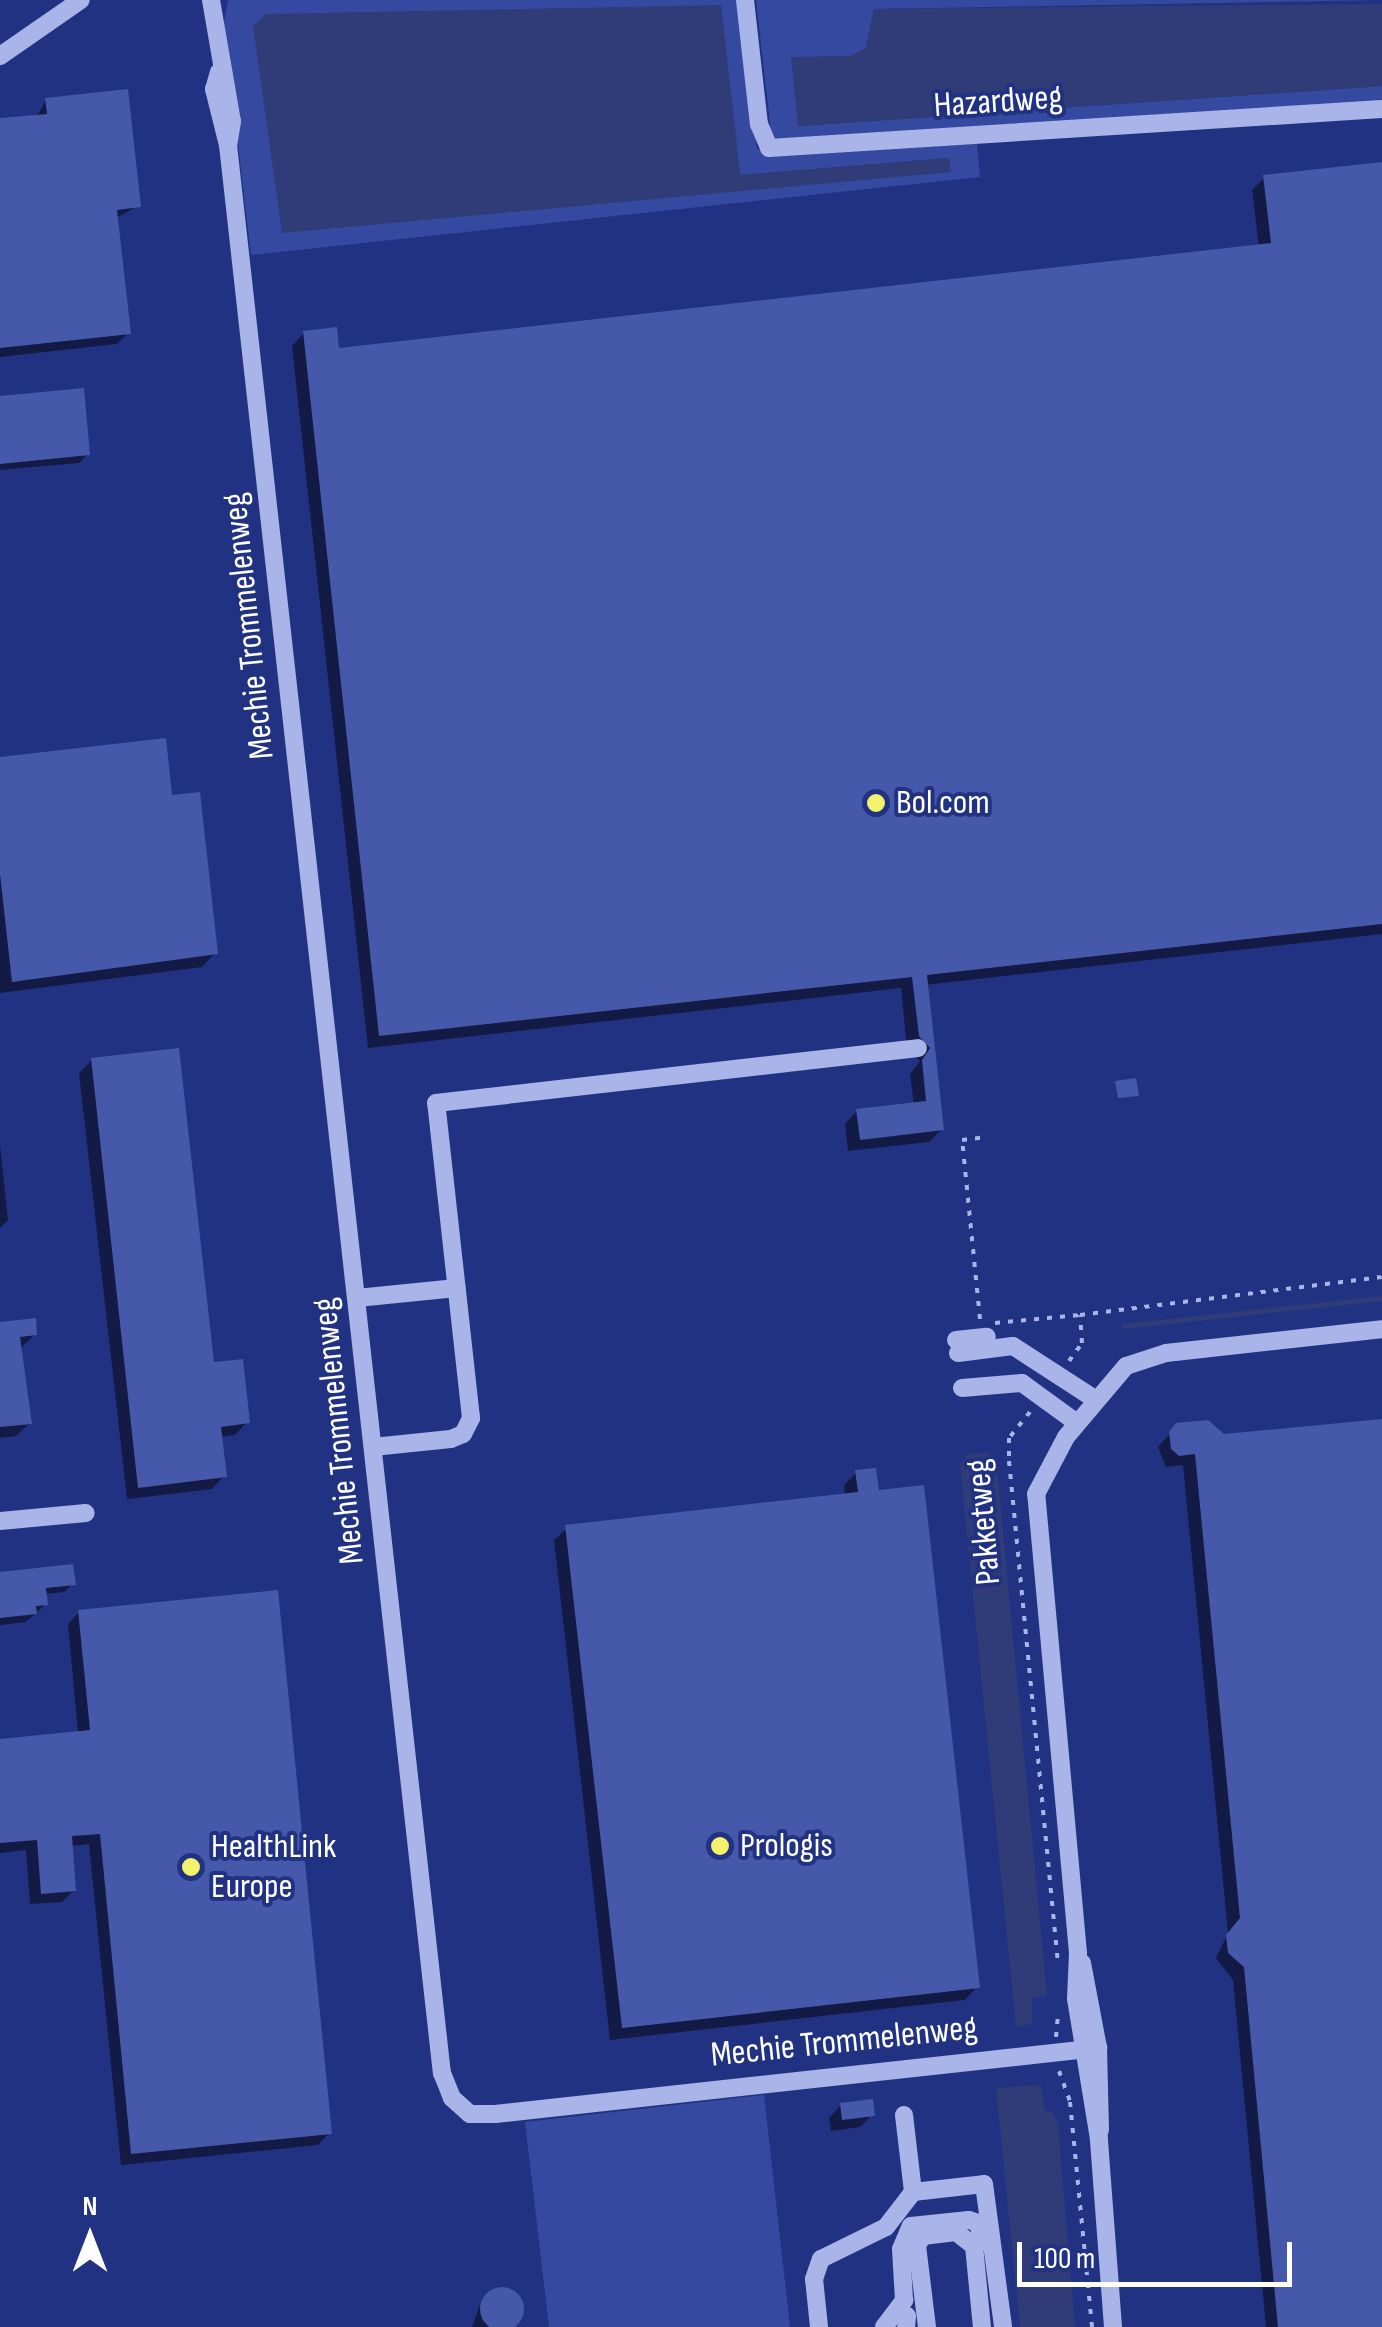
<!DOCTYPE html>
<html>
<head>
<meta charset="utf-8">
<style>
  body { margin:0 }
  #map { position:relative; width:1382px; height:2327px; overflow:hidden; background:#223282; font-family:"Sofia Sans Condensed",sans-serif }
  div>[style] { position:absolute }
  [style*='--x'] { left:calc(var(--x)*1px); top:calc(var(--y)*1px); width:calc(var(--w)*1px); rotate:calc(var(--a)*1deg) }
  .green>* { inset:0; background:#3649a0 }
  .water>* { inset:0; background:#303c78 }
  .shadow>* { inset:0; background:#0007 }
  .stream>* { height:5px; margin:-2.5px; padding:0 2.5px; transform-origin:2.5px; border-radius:2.5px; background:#303c78 }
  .building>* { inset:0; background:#4658a9 }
  .round { border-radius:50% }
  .path>* { height:4px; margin-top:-2px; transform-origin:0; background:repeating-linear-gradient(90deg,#a9b4e8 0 5px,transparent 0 13px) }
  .minor>* { height:18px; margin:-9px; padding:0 9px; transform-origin:9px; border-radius:9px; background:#a9b4e8 }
  .dots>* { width:28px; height:28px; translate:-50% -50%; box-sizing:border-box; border:5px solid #223282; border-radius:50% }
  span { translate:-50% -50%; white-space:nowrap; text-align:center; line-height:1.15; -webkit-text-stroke:8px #223282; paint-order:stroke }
  .street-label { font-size:35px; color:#fff }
  .poi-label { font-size:35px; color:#fff }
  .left { translate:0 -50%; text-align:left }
  .north { position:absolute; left:40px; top:2187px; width:100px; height:100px; -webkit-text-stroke:8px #223282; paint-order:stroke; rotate:0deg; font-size:28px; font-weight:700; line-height:40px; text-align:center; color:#fff }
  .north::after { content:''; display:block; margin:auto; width:35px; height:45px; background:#fff; clip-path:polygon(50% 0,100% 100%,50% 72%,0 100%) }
  .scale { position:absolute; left:1017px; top:2242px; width:275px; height:45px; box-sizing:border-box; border:5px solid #fff; border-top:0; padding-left:12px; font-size:30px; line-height:35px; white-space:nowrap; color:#fff; -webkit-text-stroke:8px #223282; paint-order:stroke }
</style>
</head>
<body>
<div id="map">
  <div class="green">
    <i style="clip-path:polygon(evenodd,228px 0,739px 0,757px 149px,977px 144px,980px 177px,251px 255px,224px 23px,228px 0,721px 6px,740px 175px,948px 158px,951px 172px,609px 199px,721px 6px)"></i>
    <i style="clip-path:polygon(756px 0,1382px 0,874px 9px,866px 48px,851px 56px,799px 126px,1382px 86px,1382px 103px,772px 140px)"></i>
    <i style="clip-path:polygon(764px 2095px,790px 2327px,549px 2327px,525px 2122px)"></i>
  </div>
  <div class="water">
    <i style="clip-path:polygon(1382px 4px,1382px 86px,798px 126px,791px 57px,851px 56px,866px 48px,874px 9px)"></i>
    <i style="clip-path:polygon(721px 5px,740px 175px,949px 158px,951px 172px,282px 233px,253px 26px,266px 14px)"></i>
    <i style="clip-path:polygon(988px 1452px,996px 1459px,1047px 1995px,1032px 1999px,1032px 2024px,1016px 2027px,960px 1464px,967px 1455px)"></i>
    <i style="clip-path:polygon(1041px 2085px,1045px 2111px,1052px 2111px,1058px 2124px,1075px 2327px,1020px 2327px,996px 2088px)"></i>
  </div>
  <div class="shadow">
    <i style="clip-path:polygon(46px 100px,138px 206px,116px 218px,128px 333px,117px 344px,0 357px,0 121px,36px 118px)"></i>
    <i style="clip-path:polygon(1382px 164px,1382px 934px,925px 985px,942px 1129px,929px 1142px,848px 1151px,845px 1124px,857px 1111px,914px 1105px,910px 1074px,920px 1061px,907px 1049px,901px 988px,368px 1048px,292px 346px,304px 333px,337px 351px,1259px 247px,1252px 190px,1265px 177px)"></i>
    <i style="clip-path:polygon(0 399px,88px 454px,79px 463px,0 470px)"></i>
    <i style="clip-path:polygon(0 759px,170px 797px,215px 953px,202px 967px,0 993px)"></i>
    <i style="clip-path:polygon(92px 1060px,212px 1365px,247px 1422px,235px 1435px,220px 1437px,224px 1476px,212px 1489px,127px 1499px,79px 1073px)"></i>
    <i style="clip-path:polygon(0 1145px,8px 1220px,0 1228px)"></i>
    <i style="clip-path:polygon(0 1324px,35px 1334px,21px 1348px,30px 1423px,16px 1436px,0 1438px)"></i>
    <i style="clip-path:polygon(1382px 1421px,1382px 2327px,1266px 2327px,1233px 1980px,1216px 1958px,1228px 1933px,1183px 1465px,1166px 1467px,1158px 1447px,1177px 1426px,1223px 1436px)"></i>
    <i style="clip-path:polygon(857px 1472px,977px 1987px,965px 2000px,610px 2040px,554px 1540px,567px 1528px,845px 1496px,844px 1485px)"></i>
    <i style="clip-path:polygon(0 1574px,73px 1584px,64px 1592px,45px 1594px,46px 1604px,26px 1622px,0 1625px)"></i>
    <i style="clip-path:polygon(79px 1612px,329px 2133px,318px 2145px,121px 2165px,89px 1844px,70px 1846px,74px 1890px,62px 1902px,30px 1904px,26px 1850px,0 1853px,0 1741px,78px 1733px,68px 1624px)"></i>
    <i style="clip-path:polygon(841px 2105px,872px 2115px,860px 2127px,831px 2131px,829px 2118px)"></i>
    <i style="clip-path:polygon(506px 2291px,519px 2300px,522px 2315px,514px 2327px,472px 2327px,480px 2304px)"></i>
  </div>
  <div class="stream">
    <i style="--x:1124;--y:1326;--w:260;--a:-6.2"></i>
  </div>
  <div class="building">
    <i style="clip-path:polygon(128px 89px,141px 207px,117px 210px,131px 334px,0 348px,0 118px,47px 114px,45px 98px)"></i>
    <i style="clip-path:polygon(1382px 162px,1382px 924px,927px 975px,944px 1130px,860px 1140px,856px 1109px,926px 1101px,922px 1060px,930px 1048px,919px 1036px,912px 977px,379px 1036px,303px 331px,337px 327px,339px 348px,1271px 243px,1263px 175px)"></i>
    <i style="clip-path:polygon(84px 388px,90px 455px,0 464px,0 396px)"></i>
    <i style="clip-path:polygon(166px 738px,172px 795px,200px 792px,218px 954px,12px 982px,0 874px,0 757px)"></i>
    <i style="clip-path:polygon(179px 1048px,214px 1362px,243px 1359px,250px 1423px,221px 1427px,227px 1477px,138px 1488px,91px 1058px)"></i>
    <i style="clip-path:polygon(1136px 1078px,1139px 1096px,1118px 1098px,1115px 1081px)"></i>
    <i style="clip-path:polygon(36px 1318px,37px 1335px,20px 1337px,32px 1424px,0 1427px,0 1322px)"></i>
    <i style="clip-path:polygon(1382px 1419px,1382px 2327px,1278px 2327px,1244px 1967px,1228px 1953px,1226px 1935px,1240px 1918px,1195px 1454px,1179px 1456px,1171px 1449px,1169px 1432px,1176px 1423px,1208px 1420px,1224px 1434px)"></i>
    <i style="clip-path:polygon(876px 1468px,879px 1490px,924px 1485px,980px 1988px,622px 2028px,565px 1525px,858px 1492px,855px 1470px)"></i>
    <i style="clip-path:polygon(73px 1564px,76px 1585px,46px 1588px,48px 1605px,36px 1606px,37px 1614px,0 1618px,0 1572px)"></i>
    <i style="clip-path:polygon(278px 1590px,332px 2134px,131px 2154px,100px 1834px,72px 1836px,76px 1891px,41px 1894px,37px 1840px,0 1843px,0 1739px,90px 1730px,78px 1610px)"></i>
    <i style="clip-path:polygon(873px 2099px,875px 2116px,842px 2120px,840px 2103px)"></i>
    <i class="round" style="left:480px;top:2287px;width:44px;height:44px"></i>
  </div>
  <div class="path">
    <i style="--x:980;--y:1319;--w:180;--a:-95.7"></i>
    <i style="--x:962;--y:1140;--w:25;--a:-7"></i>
    <i style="--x:995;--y:1323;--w:85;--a:-5.4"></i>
    <i style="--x:1069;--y:1361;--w:22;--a:-54"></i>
    <i style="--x:1082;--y:1343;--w:28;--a:-94"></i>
    <i style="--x:1080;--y:1315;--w:304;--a:-7.2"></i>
    <i style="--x:1030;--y:1412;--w:33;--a:129"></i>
    <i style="--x:1009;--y:1438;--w:23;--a:90"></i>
    <i style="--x:1009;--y:1461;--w:504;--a:84.43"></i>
    <i style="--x:1056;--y:2037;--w:25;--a:-85"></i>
    <i style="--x:1059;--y:2071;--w:33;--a:70"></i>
    <i style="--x:1070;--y:2102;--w:226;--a:84.4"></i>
  </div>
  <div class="minor">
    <i style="--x:211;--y:0;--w:123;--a:80.2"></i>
    <i style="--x:232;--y:121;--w:24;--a:99"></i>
    <i style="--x:745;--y:0;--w:125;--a:83.6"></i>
    <i style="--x:759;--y:124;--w:26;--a:67"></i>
    <i style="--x:769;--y:148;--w:614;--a:-3.64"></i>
    <i style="--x:0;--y:56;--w:98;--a:-34.7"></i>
    <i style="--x:219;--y:72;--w:18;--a:106"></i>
    <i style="--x:214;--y:89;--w:58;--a:76"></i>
    <i style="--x:228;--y:145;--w:1940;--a:83.67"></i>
    <i style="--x:442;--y:2073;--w:27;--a:68"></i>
    <i style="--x:452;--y:2098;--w:24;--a:42"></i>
    <i style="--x:470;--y:2114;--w:25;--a:0"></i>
    <i style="--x:495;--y:2114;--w:607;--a:-6.25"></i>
    <i style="--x:357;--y:1298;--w:100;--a:-5.7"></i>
    <i style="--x:956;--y:1340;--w:31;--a:-6"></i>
    <i style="--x:958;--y:1353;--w:55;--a:-7.3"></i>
    <i style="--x:1013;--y:1346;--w:99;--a:33"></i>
    <i style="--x:962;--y:1388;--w:60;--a:-4.8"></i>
    <i style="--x:1022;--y:1383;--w:68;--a:36"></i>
    <i style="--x:373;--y:1447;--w:78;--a:-5.9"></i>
    <i style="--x:451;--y:1439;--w:13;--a:-23"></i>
    <i style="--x:463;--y:1434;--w:18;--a:-63"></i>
    <i style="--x:471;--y:1418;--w:317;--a:-96.3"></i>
    <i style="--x:436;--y:1103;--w:485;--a:-6.5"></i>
    <i style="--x:0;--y:1521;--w:86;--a:-5.3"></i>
    <i style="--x:1082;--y:1963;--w:86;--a:79.3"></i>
    <i style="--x:1098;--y:2048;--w:82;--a:88.6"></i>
    <i style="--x:904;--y:2115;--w:78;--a:83.3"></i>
    <i style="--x:898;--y:2309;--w:11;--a:38"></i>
    <i style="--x:907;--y:2316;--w:11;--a:95"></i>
    <i style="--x:819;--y:2327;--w:48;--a:-95.9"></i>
    <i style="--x:814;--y:2279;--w:21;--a:-71"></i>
    <i style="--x:821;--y:2259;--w:72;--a:-26.2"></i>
    <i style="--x:886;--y:2227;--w:44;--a:-52.4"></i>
    <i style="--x:913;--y:2192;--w:71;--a:-6.4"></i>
    <i style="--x:984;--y:2184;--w:144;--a:82.4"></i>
    <i style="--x:884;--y:2327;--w:34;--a:-53"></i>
    <i style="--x:904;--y:2300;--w:51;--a:-93.4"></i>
    <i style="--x:901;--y:2249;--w:25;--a:-67"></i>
    <i style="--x:911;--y:2226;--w:58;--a:-5.9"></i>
    <i style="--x:969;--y:2220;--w:9;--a:18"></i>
    <i style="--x:978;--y:2223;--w:20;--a:75"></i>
    <i style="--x:927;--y:2327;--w:83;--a:-97"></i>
    <i style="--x:917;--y:2245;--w:11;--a:-56"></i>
    <i style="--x:923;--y:2236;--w:33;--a:-7"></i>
    <i style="--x:956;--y:2232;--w:23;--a:38"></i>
    <i style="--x:974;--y:2246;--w:81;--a:84.4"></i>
    <i style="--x:1113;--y:2327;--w:189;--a:-94.3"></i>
    <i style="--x:1099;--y:2139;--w:142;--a:-99.3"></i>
    <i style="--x:1076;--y:1999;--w:46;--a:-87.5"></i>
    <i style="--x:1078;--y:1953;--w:461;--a:-95.2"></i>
    <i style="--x:1036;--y:1494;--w:64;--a:-62.2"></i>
    <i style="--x:1066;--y:1437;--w:93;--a:-49.8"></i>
    <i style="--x:1126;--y:1366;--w:42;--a:-18"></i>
    <i style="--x:1166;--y:1353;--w:217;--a:-6.3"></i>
  </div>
  <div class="dots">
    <i style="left:876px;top:803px;background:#f4f16b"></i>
    <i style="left:720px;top:1846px;background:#f4f16b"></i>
    <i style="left:191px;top:1867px;background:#f4f16b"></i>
  </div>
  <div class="street-label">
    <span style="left:998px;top:102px;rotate:-4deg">Hazardweg</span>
    <span style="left:249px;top:626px;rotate:-96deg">Mechie Trommelenweg</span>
    <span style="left:339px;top:1431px;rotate:-96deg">Mechie Trommelenweg</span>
    <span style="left:984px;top:1522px;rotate:-95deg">Pakketweg</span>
    <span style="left:844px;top:2042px;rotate:-6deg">Mechie Trommelenweg</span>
  </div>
  <div class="poi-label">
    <span class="left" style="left:896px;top:803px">Bol.com</span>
    <span class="left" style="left:740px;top:1846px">Prologis</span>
    <span class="left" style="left:211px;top:1867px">HealthLink<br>Europe</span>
  </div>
  <div class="north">N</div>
  <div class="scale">100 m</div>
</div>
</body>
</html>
